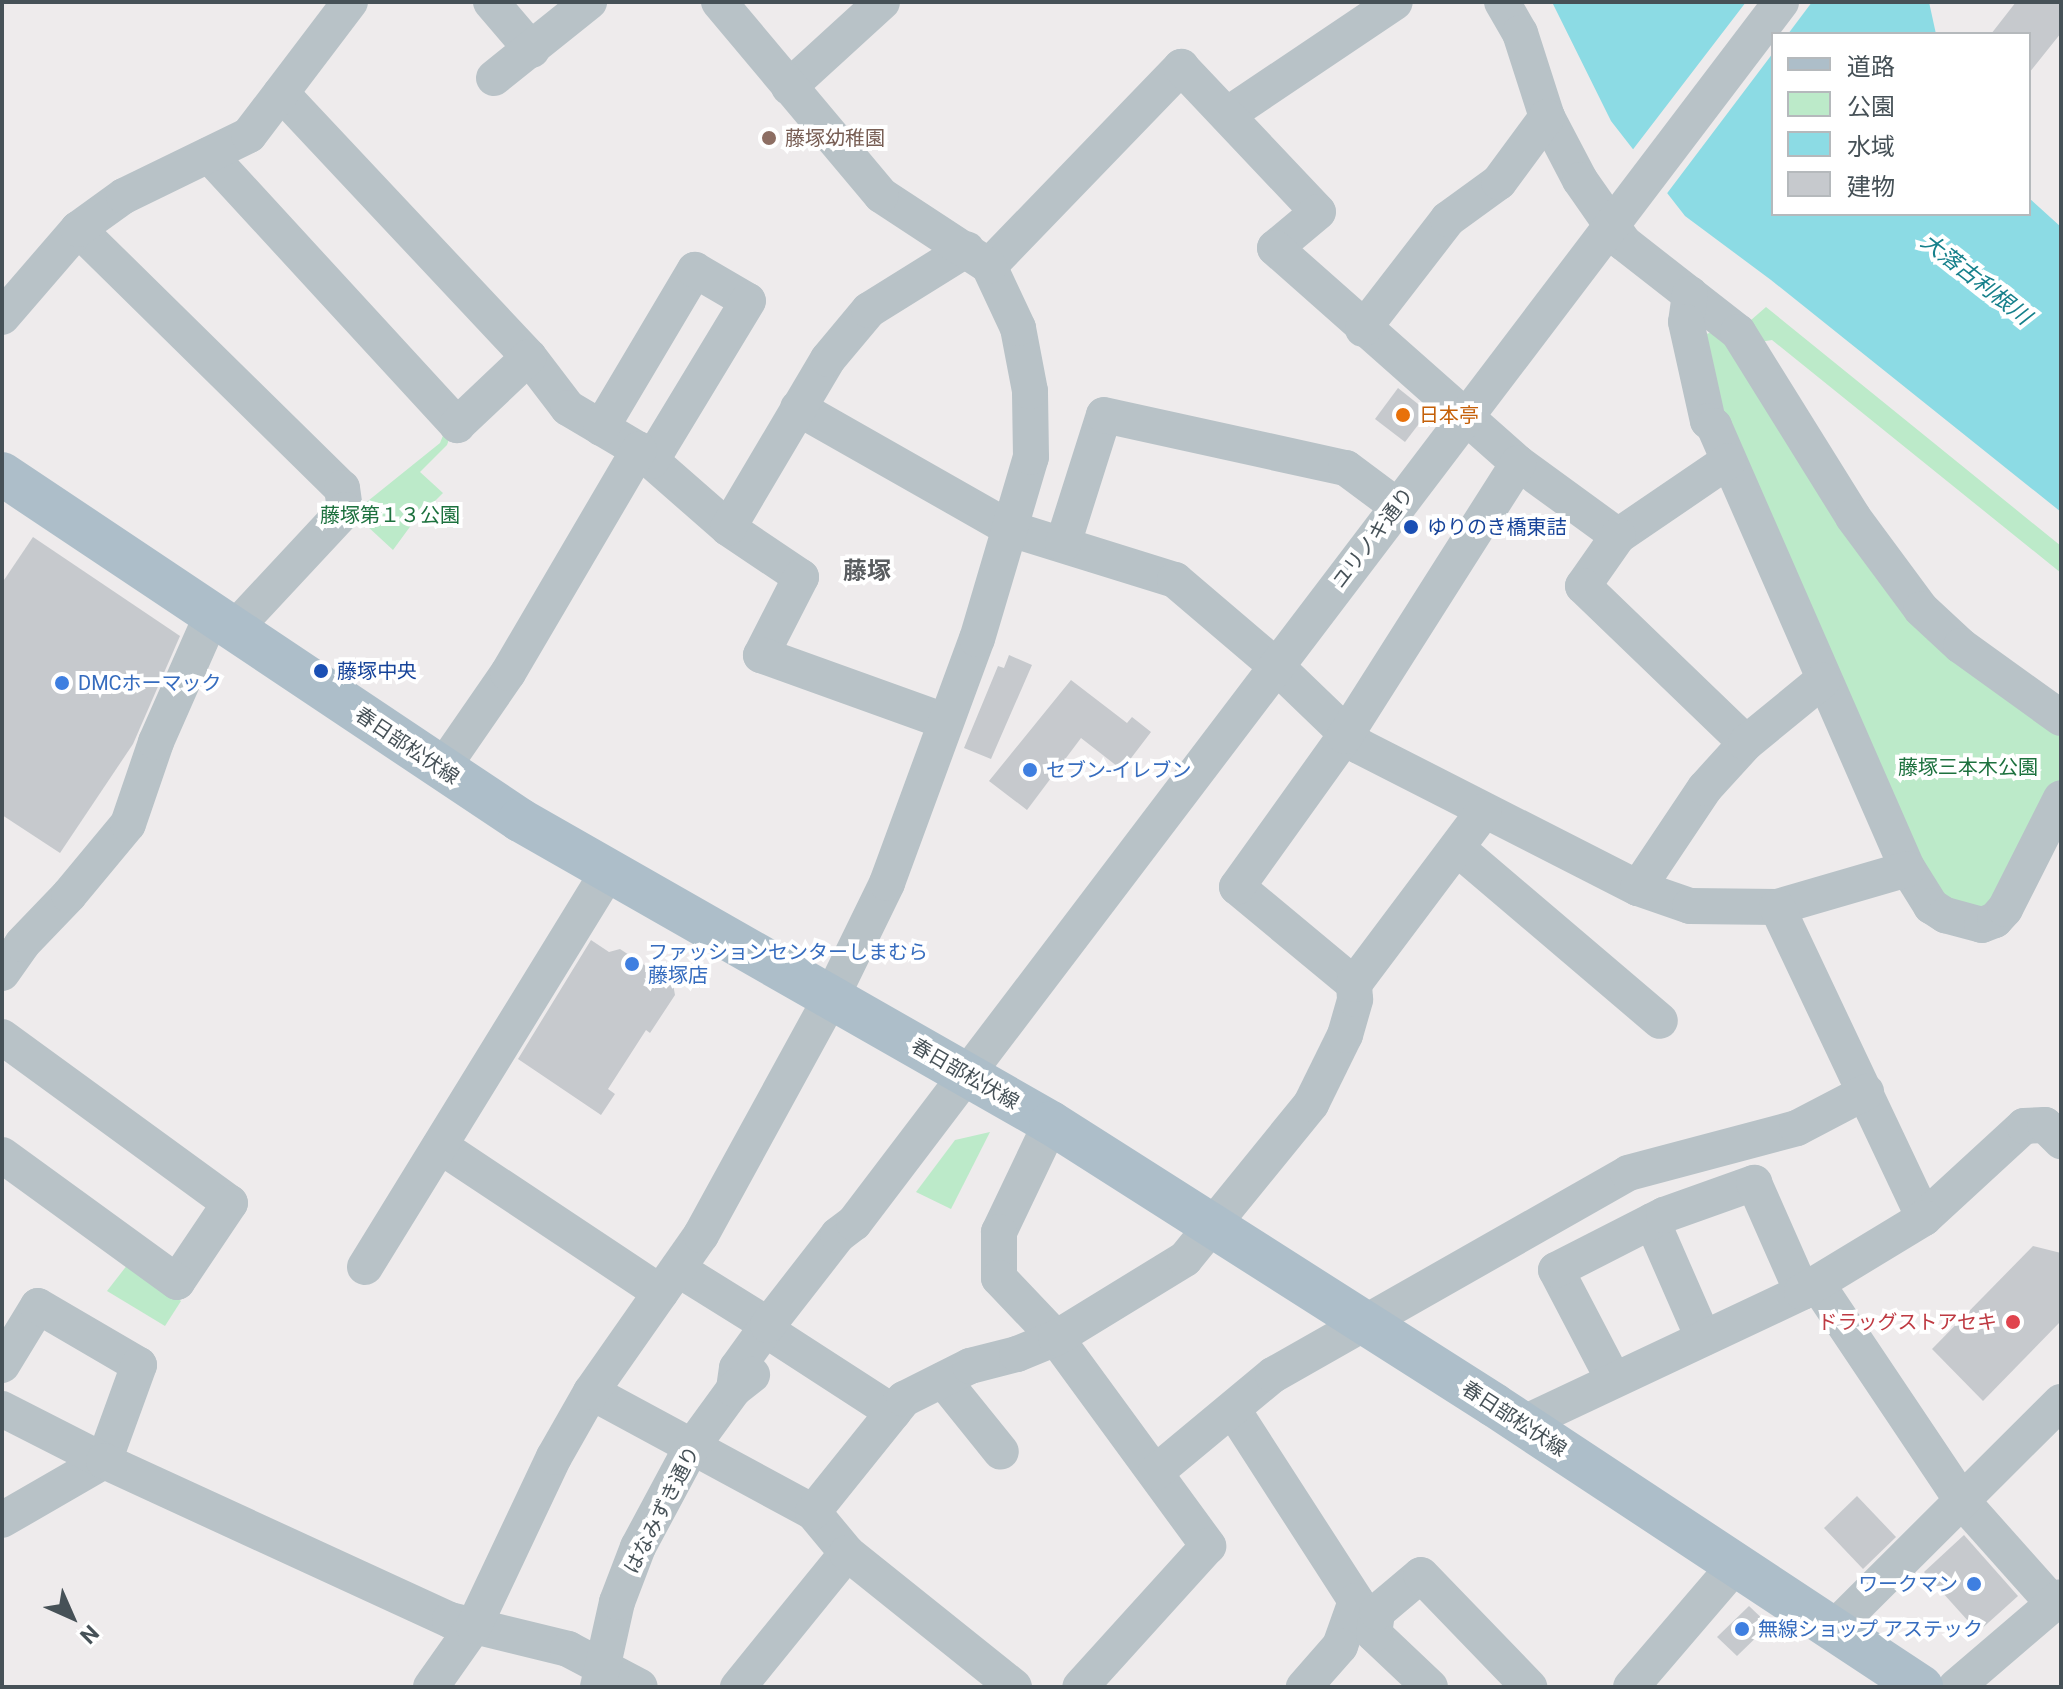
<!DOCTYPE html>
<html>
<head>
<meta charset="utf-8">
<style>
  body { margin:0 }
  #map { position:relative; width:2063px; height:1689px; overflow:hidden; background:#eeebec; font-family:Roboto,"Noto Sans JP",sans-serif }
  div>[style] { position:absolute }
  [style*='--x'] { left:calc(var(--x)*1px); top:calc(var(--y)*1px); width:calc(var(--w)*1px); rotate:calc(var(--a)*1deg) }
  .green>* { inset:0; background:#bceac9 }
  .water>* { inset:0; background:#8cdbe4 }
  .pier>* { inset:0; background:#eeebec }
  .building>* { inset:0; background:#c6c9cd }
  .minor>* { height:36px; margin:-18px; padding:0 18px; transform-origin:18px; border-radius:18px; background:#b8c2c7 }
  .major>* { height:44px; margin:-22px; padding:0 22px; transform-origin:22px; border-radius:22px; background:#adbec9 }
  .dots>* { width:22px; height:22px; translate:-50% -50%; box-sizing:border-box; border:4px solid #fff; border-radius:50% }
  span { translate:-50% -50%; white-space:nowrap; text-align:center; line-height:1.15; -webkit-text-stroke:8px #fff; paint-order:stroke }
  .education-label { font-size:20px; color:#785e54 }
  .left { translate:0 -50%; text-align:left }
  .food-label { font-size:20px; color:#c56008 }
  .park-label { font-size:20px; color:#1d713e }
  .transit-label { font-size:20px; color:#164399 }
  .street-label { font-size:20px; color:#465157 }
  .shop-label { font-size:20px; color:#366cbe }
  .right { translate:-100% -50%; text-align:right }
  .health-label { font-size:20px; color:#be3a42 }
  .water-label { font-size:22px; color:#16808b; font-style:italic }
  .quarter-label { font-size:24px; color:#595d60; font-weight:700 }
  .frame { position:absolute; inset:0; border:4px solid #465157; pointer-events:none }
  .legend { position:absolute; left:1771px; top:32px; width:260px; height:184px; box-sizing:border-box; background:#fff; border:2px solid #b5b9bc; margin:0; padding:10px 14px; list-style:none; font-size:24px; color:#465157 }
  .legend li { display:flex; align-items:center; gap:16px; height:40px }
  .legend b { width:40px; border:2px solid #b5b9bc }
  .north { position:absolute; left:32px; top:1577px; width:80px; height:80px; -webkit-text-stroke:6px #fff; paint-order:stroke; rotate:135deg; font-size:22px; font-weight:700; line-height:32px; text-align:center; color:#465157 }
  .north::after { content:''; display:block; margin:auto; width:28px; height:36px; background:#465157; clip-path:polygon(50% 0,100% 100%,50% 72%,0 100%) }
</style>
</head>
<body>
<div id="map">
  <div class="green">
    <i style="clip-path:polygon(1766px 307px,2061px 546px,2061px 573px,1772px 340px,1754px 343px,1860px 542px,2061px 726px,2061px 783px,1988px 915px,1938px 900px,1735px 455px,1695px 338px,1715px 331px,1727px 341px)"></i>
    <i style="clip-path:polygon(446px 428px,451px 434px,447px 445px,420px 472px,443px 493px,412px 524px,393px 550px,353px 513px,440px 443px)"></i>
    <i style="clip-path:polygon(990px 1132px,951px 1209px,916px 1192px,955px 1140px)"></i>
    <i style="clip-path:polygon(128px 1264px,181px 1301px,165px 1326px,107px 1291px)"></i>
  </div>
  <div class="water">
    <i style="clip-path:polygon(1552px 2px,1929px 2px,1936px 34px,1773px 34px,1773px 214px,2029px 214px,2029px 198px,2061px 227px,2061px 512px,1771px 280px,1685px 216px,1611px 121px)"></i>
  </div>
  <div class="pier">
    <i style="clip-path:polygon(1746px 2px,1812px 2px,1788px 34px,1773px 34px,1773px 53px,1665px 196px,1631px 152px)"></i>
  </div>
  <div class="building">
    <i style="clip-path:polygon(2016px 2px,2061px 2px,2061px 33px,2029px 73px,2029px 34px,1991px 34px)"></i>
    <i style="clip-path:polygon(1398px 388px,1428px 412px,1405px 442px,1375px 419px)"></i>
    <i style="clip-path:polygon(33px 537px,180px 636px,133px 744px,60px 853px,2px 815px,2px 583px)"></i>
    <i style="clip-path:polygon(1009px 655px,1032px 665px,991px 759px,964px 748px,998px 666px,1004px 668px)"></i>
    <i style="clip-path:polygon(1071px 680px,1127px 723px,1132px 717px,1151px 732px,1122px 770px,1081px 738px,1027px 810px,989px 781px)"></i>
    <i style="clip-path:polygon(591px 940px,609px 952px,620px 949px,673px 984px,675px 995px,650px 1033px,646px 1030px,608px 1089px,615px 1094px,601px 1115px,518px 1059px)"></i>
    <i style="clip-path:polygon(2033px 1246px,2061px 1253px,2061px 1321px,1983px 1401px,1932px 1349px)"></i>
    <i style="clip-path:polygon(1857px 1496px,1896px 1537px,1863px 1569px,1824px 1528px)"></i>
    <i style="clip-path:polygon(1964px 1535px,2018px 1596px,1978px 1632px,1924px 1572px)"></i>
    <i style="clip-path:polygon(1749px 1606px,1769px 1625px,1737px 1656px,1717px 1637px)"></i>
  </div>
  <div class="minor">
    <i style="--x:491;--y:2;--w:63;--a:49.5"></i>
    <i style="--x:1502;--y:2;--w:36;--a:60"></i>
    <i style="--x:1520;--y:33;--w:88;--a:72.2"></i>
    <i style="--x:1547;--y:117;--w:71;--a:62.4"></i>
    <i style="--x:1580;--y:180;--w:77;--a:55.1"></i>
    <i style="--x:1624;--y:243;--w:145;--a:38"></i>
    <i style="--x:1738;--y:332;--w:218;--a:58.1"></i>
    <i style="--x:1853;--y:517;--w:114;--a:53.5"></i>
    <i style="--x:1921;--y:609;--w:54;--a:42.8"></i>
    <i style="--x:1961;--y:646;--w:123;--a:35.8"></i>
    <i style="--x:494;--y:78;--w:122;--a:-38.7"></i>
    <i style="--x:789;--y:87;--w:126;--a:-42.4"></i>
    <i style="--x:281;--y:93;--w:362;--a:46.8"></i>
    <i style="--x:529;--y:357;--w:64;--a:52.6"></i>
    <i style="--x:568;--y:408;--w:82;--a:30.6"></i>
    <i style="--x:639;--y:450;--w:118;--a:41.2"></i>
    <i style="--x:728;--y:528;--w:88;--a:33.9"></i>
    <i style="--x:801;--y:577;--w:88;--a:117.1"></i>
    <i style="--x:761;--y:655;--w:195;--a:19.8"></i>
    <i style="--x:1227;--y:115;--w:202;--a:-33.9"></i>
    <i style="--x:209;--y:155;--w:367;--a:47.4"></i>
    <i style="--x:457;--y:425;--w:99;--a:-43.4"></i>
    <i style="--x:78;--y:229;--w:370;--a:44.5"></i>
    <i style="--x:342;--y:488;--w:22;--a:82"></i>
    <i style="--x:345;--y:510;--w:164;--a:133"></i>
    <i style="--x:989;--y:266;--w:277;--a:-46"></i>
    <i style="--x:1181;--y:67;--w:199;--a:46.6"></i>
    <i style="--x:1318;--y:212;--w:56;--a:140.1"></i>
    <i style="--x:1275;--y:248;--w:324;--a:41.5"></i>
    <i style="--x:1518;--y:463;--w:124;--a:36.1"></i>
    <i style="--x:1690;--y:294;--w:28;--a:98"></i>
    <i style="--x:1686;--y:322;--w:101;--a:77.5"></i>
    <i style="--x:1708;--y:421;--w:8;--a:40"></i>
    <i style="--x:1714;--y:426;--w:484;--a:66.4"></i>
    <i style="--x:1908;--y:869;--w:44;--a:58.1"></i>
    <i style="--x:1931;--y:906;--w:17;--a:33"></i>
    <i style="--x:1945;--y:915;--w:38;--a:15"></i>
    <i style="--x:1982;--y:925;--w:14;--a:-21"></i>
    <i style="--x:1995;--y:920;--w:15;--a:-48"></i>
    <i style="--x:2005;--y:909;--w:124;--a:-63.2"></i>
    <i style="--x:2;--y:317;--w:116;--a:-49.2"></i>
    <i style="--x:78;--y:229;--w:57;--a:-35.7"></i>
    <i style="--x:124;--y:196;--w:139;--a:-26"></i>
    <i style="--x:249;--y:135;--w:167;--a:-52.8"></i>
    <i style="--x:1363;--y:329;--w:139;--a:-52.3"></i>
    <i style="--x:1448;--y:219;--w:63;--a:-36"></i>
    <i style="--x:1499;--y:182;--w:81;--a:-53.6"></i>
    <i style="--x:798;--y:408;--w:245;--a:29.6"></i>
    <i style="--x:1011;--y:529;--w:172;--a:17.3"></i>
    <i style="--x:1175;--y:580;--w:133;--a:40.4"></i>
    <i style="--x:1276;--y:666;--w:115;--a:43.9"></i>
    <i style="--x:1359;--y:746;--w:313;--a:27"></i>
    <i style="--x:1638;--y:888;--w:55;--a:19.1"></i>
    <i style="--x:1690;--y:906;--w:87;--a:0.7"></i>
    <i style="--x:1777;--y:907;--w:136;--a:-16.2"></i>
    <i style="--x:601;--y:428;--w:184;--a:-59.3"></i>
    <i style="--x:695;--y:270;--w:61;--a:30.3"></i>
    <i style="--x:748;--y:301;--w:187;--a:121.2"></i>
    <i style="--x:1728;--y:461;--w:133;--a:145.7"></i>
    <i style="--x:1618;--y:536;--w:61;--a:125"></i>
    <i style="--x:1583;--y:586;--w:226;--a:43.9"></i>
    <i style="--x:728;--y:528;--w:196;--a:-59.4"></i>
    <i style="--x:828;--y:359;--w:64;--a:-50.1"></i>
    <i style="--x:869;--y:310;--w:115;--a:-31.9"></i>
    <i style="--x:1063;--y:544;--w:135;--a:-72.4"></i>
    <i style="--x:1104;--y:415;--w:248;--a:12.4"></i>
    <i style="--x:1346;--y:468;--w:64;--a:36.7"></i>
    <i style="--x:441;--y:770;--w:118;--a:-55.4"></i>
    <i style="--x:508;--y:673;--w:259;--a:-59.6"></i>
    <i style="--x:1458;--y:849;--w:265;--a:40.4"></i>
    <i style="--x:1638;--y:888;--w:120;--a:-56.2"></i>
    <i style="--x:1705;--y:788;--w:61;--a:-47.7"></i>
    <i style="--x:1746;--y:743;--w:99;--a:-39.3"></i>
    <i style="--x:1777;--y:907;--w:344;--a:64.7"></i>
    <i style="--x:1924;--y:1218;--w:136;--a:-42.6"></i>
    <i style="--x:2024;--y:1126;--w:21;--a:-3"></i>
    <i style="--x:2045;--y:1125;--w:23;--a:45"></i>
    <i style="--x:2;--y:973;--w:35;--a:-55"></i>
    <i style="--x:22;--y:944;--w:68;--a:-46.2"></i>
    <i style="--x:69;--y:895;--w:92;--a:-50.3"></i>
    <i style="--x:128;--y:824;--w:87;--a:-71.1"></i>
    <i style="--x:156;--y:742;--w:139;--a:-66.2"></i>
    <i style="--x:1354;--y:984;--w:152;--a:-140.3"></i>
    <i style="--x:1237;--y:887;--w:186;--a:-54.4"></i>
    <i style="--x:1345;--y:736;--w:323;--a:-57.6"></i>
    <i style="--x:2;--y:1037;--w:282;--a:36.1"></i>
    <i style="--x:230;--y:1203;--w:95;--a:123.9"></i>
    <i style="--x:177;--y:1282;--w:216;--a:-144"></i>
    <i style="--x:1051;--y:1123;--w:121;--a:115.5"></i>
    <i style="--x:999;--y:1232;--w:46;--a:90"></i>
    <i style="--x:999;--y:1278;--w:83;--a:46.5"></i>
    <i style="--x:1056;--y:1338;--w:258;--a:53.8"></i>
    <i style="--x:1208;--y:1546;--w:190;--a:132.2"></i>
    <i style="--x:440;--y:1146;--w:265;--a:33.6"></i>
    <i style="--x:1652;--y:1221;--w:128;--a:66.4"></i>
    <i style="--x:365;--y:1267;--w:464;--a:-58.4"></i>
    <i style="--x:678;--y:1269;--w:106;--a:31.9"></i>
    <i style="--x:1817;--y:1284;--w:261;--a:56.2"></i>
    <i style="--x:1962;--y:1501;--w:137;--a:48.3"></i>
    <i style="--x:780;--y:1339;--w:135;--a:32.9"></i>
    <i style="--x:2;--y:1365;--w:69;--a:-58.6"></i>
    <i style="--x:38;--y:1306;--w:117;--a:30.3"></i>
    <i style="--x:139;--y:1365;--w:102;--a:110"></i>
    <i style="--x:104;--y:1461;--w:118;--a:150"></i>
    <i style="--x:1613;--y:1379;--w:123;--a:-117.6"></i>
    <i style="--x:1556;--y:1270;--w:121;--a:-27"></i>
    <i style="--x:1664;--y:1215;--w:96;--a:-19.6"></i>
    <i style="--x:1754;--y:1183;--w:119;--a:66.2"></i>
    <i style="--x:943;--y:1380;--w:92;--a:51.1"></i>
    <i style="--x:734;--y:1389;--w:21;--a:-82"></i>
    <i style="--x:737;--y:1368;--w:53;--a:-54.2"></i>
    <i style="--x:768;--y:1325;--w:114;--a:-52.1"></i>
    <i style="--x:838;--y:1235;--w:20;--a:-37"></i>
    <i style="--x:854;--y:1223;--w:1533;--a:-52.79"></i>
    <i style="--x:591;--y:1392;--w:252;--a:28.4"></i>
    <i style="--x:813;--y:1512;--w:53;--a:50.3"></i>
    <i style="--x:847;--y:1553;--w:173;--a:129.1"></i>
    <i style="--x:2;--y:1409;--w:114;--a:27"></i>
    <i style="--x:104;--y:1461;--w:381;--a:24.7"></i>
    <i style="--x:450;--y:1620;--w:122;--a:13.8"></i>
    <i style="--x:568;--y:1649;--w:81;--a:27.8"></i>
    <i style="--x:1233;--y:1410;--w:227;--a:57.2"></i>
    <i style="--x:1356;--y:1601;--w:48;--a:109.6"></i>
    <i style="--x:1340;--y:1646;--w:55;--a:131.3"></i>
    <i style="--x:1522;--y:1424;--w:310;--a:-25.2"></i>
    <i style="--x:1802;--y:1292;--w:143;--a:-31.2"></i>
    <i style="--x:1156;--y:1472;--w:152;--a:-39.7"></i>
    <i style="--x:1273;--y:1375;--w:408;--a:-29.6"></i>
    <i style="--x:1628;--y:1173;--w:175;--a:-14.9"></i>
    <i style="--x:1797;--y:1128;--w:78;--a:-27.6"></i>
    <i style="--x:813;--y:1512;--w:145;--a:-51.2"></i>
    <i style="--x:904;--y:1399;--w:74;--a:-26.6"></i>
    <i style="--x:970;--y:1366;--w:49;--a:-14.3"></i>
    <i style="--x:1017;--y:1354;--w:42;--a:-22.3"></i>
    <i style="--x:1056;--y:1338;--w:151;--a:-31.5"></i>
    <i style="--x:1185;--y:1259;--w:200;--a:-50.9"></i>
    <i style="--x:1311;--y:1104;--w:77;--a:-63.8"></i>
    <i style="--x:1345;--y:1035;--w:37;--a:-74"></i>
    <i style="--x:1355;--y:999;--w:15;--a:-94"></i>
    <i style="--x:1354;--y:984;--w:216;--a:-53.1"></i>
    <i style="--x:847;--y:1553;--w:214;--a:38.7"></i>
    <i style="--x:1832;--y:1630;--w:323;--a:-44.9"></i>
    <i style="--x:431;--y:1687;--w:75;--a:-54.8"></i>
    <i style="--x:474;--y:1626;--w:187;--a:-64.7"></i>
    <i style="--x:554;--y:1457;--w:75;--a:-60.4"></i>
    <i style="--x:591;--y:1392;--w:192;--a:-55"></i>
    <i style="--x:701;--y:1235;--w:273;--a:-61.3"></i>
    <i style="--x:832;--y:996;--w:126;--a:-64"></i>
    <i style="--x:887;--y:883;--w:260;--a:-69.8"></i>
    <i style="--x:977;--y:639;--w:190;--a:-73.5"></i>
    <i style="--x:1031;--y:457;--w:66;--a:-90.9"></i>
    <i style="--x:1030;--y:391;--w:64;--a:-100.8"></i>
    <i style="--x:1018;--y:328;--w:68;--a:-115.1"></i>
    <i style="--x:989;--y:266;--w:129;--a:-146.7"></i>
    <i style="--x:881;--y:195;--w:252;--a:-130"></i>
    <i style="--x:598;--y:1687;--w:87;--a:-77.4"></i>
    <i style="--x:617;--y:1602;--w:59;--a:-69.1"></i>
    <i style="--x:638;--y:1547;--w:112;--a:-61.8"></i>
    <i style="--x:691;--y:1448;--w:73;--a:-53.9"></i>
    <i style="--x:734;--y:1389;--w:23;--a:-38"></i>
    <i style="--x:1430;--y:1687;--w:77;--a:-136.6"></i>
    <i style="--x:1374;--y:1634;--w:22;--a:-82"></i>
    <i style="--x:1377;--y:1612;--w:57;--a:-40.1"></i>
    <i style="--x:1421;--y:1575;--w:156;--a:46"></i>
    <i style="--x:1631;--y:1687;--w:158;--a:-49.4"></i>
    <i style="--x:1956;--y:1687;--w:138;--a:-40.6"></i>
  </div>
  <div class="major">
    <i style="--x:2;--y:474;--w:623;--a:33.74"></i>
    <i style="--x:520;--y:820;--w:611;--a:29.71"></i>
    <i style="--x:1051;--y:1123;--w:525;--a:32.48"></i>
    <i style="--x:1494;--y:1405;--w:512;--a:33.44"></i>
  </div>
  <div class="dots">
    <i style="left:769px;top:138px;background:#8d6e63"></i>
    <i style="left:1403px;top:415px;background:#e8710a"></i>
    <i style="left:1411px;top:527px;background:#1a4fb4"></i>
    <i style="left:321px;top:671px;background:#1a4fb4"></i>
    <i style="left:62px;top:683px;background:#3f7fe0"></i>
    <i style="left:1030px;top:770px;background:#3f7fe0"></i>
    <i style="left:632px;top:964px;background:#3f7fe0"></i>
    <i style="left:2013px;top:1322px;background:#e0444e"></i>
    <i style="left:1974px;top:1584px;background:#3f7fe0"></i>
    <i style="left:1742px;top:1629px;background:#3f7fe0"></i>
  </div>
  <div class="education-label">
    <span class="left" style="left:785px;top:138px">藤塚幼稚園</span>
  </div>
  <div class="food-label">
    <span class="left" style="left:1419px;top:415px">日本亭</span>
  </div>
  <div class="park-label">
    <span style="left:390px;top:515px">藤塚第１３公園</span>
    <span style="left:1968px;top:767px">藤塚三本木公園</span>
  </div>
  <div class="transit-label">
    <span class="left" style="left:1427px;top:527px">ゆりのき橋東詰</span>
    <span class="left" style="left:337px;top:671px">藤塚中央</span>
  </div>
  <div class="street-label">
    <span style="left:1373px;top:538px;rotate:-53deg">ユリノキ通り</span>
    <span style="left:407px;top:746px;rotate:34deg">春日部松伏線</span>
    <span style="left:965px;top:1074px;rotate:30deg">春日部松伏線</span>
    <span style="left:1514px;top:1419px;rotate:33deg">春日部松伏線</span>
    <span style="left:662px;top:1510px;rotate:-63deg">はなみずき通り</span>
  </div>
  <div class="shop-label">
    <span class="left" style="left:78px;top:683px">DMCホーマック</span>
    <span class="left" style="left:1046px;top:770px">セブン-イレブン</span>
    <span class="left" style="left:648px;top:964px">ファッションセンターしまむら<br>藤塚店</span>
    <span class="right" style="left:1958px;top:1584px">ワークマン</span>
    <span class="left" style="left:1758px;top:1629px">無線ショップ アステック</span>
  </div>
  <div class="health-label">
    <span class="right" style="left:1997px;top:1322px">ドラッグストアセキ</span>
  </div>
  <div class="water-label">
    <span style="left:1976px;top:279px;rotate:38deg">大落古利根川</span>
  </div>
  <div class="quarter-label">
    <span style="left:867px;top:572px">藤塚</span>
  </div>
  <div class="frame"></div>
  <ul class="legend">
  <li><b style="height:10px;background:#adbec9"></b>道路</li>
  <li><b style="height:22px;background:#bceac9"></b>公園</li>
  <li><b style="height:22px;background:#8cdbe4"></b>水域</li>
  <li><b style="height:22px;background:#c6c9cd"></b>建物</li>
  </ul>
  <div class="north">N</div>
</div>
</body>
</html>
